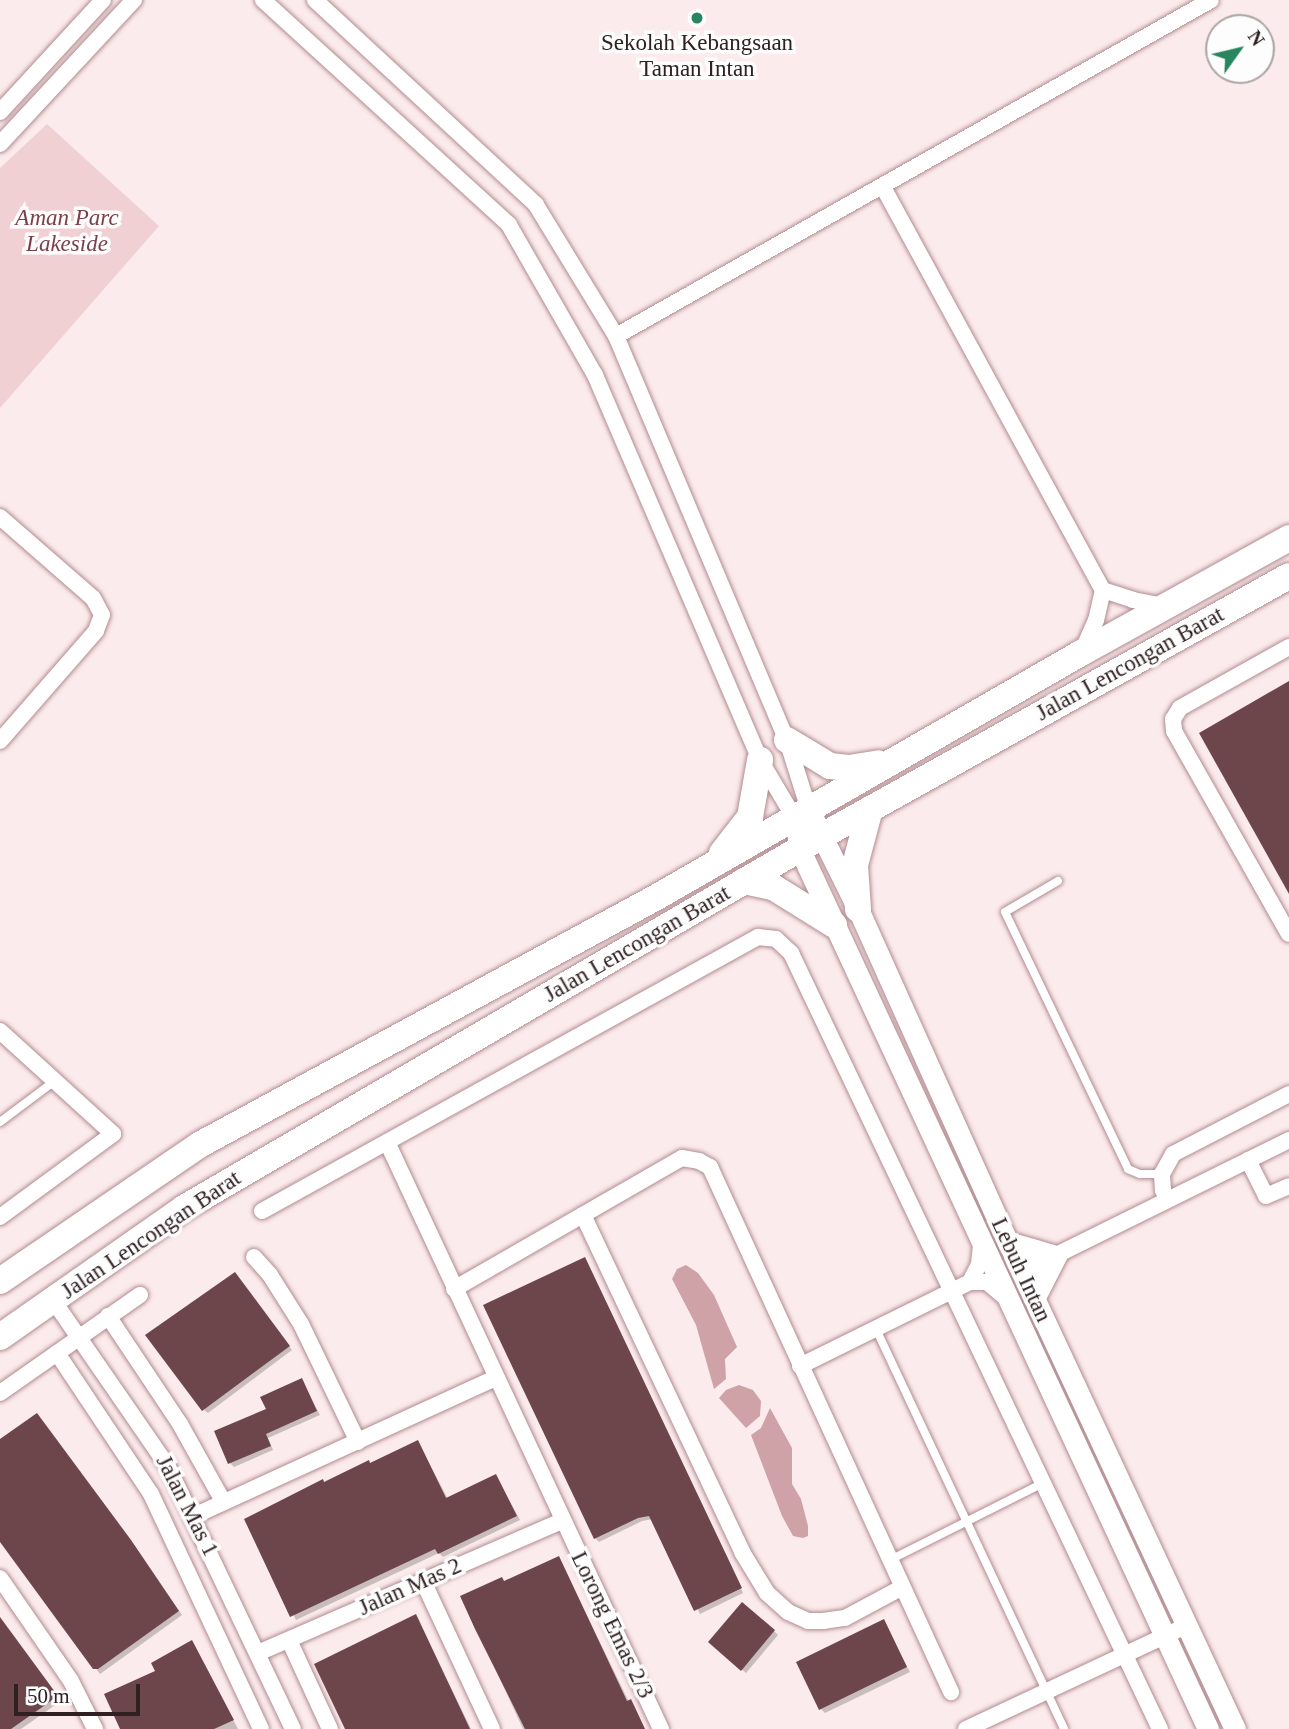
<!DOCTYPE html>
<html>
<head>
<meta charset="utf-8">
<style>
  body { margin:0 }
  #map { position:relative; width:1289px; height:1729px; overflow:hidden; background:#fcebec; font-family:"Times New Roman",serif }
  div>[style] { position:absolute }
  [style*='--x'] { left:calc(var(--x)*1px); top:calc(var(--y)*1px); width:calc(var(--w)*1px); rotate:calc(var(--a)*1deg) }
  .green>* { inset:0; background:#f1d0d3 }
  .water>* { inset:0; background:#cfa2a7 }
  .shadow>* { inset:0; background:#0003 }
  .building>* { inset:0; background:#6c464b }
  .roads { filter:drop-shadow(0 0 2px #b18b90) drop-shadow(0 0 2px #b18b90) }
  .service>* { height:8px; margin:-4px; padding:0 4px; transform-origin:4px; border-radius:4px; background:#fff }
  .minor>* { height:16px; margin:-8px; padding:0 8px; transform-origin:8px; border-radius:8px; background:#fff }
  .secondary>* { height:21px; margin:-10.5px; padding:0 10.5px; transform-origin:10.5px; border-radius:10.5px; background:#fff }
  .trunk>* { height:26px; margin:-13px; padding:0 13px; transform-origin:13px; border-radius:13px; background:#fff }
  .dots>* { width:19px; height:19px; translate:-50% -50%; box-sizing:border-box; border:4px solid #fdfdfd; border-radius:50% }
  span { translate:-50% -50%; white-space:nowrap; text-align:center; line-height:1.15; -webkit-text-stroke:7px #fdfdfd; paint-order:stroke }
  .poi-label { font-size:23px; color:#2f2022 }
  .park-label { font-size:23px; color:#7b4049; font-style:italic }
  .street-label { font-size:23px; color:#2f2022 }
  .north { position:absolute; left:1205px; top:14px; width:70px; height:70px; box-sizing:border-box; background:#fdfdfd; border:2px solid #aba5a5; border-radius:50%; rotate:56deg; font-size:19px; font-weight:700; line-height:28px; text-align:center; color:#2f2022 }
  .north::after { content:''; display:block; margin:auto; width:24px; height:32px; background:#28865e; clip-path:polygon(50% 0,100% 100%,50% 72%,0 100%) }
  .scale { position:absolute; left:14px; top:1684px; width:126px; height:32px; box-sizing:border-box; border:4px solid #2f2022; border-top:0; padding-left:9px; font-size:21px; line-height:24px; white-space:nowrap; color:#2f2022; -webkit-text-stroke:5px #fdfdfd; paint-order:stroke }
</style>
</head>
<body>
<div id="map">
  <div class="green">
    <i style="clip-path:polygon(47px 124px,159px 226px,0 408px,0 168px)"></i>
  </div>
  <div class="water">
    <i style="clip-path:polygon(686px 1265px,698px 1273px,714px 1295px,737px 1347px,725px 1359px,726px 1379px,714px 1389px,696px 1325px,672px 1279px,677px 1269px)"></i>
    <i style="clip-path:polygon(739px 1385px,753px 1390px,761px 1401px,760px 1416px,746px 1428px,719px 1398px,726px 1390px)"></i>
    <i style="clip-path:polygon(770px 1408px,792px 1448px,792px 1484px,801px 1499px,808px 1526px,808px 1536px,803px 1538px,793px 1536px,782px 1516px,751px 1435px,761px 1428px)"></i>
  </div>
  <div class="shadow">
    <i style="clip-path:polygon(585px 1259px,743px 1593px,700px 1614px,653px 1519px,642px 1521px,599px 1542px,595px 1538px)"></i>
    <i style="clip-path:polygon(239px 1278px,292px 1350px,208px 1413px,204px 1410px)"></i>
    <i style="clip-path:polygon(302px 1380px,320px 1415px,268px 1438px,273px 1450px,234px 1467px,230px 1463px,268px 1410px)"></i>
    <i style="clip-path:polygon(41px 1419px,135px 1546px,182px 1615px,100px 1674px,0 1540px,0 1442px)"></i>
    <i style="clip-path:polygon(418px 1442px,448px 1499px,496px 1476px,520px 1520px,443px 1557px,439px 1553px,296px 1620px,246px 1520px)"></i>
    <i style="clip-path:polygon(559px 1558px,629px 1702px,634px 1706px,645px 1729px,523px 1729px,462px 1597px,505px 1583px)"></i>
    <i style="clip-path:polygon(416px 1616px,471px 1729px,347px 1729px)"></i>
    <i style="clip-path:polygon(883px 1622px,910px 1672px,825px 1713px,821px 1709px)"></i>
    <i style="clip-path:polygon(0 1627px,10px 1632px,61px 1701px,21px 1729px,0 1729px)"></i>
    <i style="clip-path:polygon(774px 1631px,778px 1635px,746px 1673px,714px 1646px)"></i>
    <i style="clip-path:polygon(195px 1647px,238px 1729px,125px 1729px,158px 1671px)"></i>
  </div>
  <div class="building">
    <i style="clip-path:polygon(1289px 681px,1289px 894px,1199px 733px)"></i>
    <i style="clip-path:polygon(585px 1257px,742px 1588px,694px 1611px,649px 1516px,638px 1518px,594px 1539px,483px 1305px)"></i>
    <i style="clip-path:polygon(235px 1272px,290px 1346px,202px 1411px,145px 1335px)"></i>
    <i style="clip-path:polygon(302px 1378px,317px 1411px,266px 1434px,271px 1446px,228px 1464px,214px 1431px,266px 1409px,260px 1397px)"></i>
    <i style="clip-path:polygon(37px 1413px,131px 1540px,179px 1611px,98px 1669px,93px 1669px,0 1542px,0 1439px)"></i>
    <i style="clip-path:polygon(418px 1440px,446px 1498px,496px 1474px,517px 1516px,438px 1554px,435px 1549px,290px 1617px,244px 1519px,323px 1479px,324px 1482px,369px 1460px,370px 1463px)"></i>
    <i style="clip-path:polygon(559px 1556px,627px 1701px,631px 1699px,645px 1729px,525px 1729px,475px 1629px,460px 1596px,502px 1577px,504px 1581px)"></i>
    <i style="clip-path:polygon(742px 1602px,775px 1630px,741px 1671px,708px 1642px)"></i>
    <i style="clip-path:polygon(416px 1614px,470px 1729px,345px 1729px,314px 1664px)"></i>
    <i style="clip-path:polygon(0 1617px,58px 1696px,11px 1729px,0 1729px)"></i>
    <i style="clip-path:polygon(884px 1619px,907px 1667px,819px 1710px,796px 1662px)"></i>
    <i style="clip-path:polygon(192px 1640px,234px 1720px,214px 1729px,120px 1729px,104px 1694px,155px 1671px,151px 1663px)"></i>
  </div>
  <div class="roads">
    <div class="service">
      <i style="--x:1058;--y:881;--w:61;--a:149.7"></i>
      <i style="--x:1005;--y:912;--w:285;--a:64.4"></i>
      <i style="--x:1128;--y:1169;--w:13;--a:23"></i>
      <i style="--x:1140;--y:1174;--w:22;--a:0"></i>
      <i style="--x:0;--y:1122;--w:70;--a:-36.9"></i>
      <i style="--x:876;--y:1329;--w:442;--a:64.8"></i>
      <i style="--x:888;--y:1561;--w:174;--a:-26.7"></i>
    </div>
    <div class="minor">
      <i style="--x:263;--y:0;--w:333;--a:42.4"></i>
      <i style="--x:509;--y:225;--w:173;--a:60.2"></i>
      <i style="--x:595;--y:375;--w:419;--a:66.8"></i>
      <i style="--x:760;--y:760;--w:69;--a:59.3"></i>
      <i style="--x:315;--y:0;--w:301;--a:42.8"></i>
      <i style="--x:536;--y:205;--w:153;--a:58.6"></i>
      <i style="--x:616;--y:336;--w:439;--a:67.1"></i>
      <i style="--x:787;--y:740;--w:73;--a:72.6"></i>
      <i style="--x:0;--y:112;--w:152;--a:-47.4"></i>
      <i style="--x:0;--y:144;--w:197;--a:-47.1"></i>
      <i style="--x:883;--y:187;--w:459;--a:61.4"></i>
      <i style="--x:1103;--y:590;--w:31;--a:103"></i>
      <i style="--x:1096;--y:620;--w:36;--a:114"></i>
      <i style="--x:616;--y:336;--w:683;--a:-29.45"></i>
      <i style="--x:0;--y:517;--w:123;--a:41.1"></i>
      <i style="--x:93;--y:598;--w:19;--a:62"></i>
      <i style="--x:102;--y:615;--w:17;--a:111"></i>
      <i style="--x:96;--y:631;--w:146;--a:131.1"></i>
      <i style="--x:1103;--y:590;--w:32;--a:18"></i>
      <i style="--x:1133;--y:600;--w:33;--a:11"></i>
      <i style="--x:1289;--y:647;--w:125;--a:150.8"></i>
      <i style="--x:1180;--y:708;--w:13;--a:122"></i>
      <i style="--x:1173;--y:719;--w:12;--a:85"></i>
      <i style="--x:1174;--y:731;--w:233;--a:60.5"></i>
      <i style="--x:0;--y:1031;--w:153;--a:42.3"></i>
      <i style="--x:113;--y:1134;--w:140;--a:143.7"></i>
      <i style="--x:387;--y:1142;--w:648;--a:64.98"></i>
      <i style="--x:1248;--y:1160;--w:40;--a:63.4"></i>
      <i style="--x:1266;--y:1196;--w:25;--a:-23"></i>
      <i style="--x:1167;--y:1200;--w:11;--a:-112"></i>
      <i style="--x:1163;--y:1190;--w:16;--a:-94"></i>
      <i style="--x:1162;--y:1174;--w:23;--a:-61"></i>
      <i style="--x:1173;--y:1154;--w:131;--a:-27.3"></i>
      <i style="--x:262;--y:1211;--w:567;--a:-28.92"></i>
      <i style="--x:758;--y:937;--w:18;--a:6"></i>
      <i style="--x:776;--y:939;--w:21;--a:43"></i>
      <i style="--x:791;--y:953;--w:859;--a:64.57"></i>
      <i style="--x:583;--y:1215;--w:373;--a:64.7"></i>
      <i style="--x:742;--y:1552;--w:48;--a:58.6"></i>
      <i style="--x:767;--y:1593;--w:28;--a:42"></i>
      <i style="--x:788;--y:1612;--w:22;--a:24"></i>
      <i style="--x:808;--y:1621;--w:15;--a:0"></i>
      <i style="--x:823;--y:1621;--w:22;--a:-8"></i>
      <i style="--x:845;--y:1618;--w:64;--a:-28.2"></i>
      <i style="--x:254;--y:1257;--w:24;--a:48"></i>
      <i style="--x:270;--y:1275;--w:58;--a:57.7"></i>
      <i style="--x:301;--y:1324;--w:131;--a:64.2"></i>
      <i style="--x:1022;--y:1272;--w:298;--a:-26.3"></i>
      <i style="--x:970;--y:1282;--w:20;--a:-63"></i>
      <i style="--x:979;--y:1264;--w:20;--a:-84"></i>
      <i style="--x:454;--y:1289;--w:263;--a:-29.9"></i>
      <i style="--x:682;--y:1158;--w:17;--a:10"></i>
      <i style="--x:699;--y:1161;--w:13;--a:29"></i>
      <i style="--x:710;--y:1167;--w:578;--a:65.34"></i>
      <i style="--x:53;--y:1300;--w:203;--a:55.4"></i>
      <i style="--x:168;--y:1467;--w:290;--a:64.5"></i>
      <i style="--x:108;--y:1316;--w:130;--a:56.3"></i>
      <i style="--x:180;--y:1424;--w:88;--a:60.8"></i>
      <i style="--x:57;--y:1353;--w:169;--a:56.3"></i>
      <i style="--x:151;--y:1494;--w:259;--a:64.9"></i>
      <i style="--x:800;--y:1366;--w:190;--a:-26.3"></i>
      <i style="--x:970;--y:1282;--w:17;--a:0"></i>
      <i style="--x:987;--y:1282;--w:23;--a:40"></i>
      <i style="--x:0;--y:1393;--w:171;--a:-35"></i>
      <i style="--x:194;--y:1516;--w:331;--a:-24.6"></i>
      <i style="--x:0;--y:1578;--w:125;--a:55.4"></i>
      <i style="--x:71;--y:1681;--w:54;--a:63.4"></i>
      <i style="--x:423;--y:1581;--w:163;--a:65"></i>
      <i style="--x:289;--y:1640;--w:98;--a:65.3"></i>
      <i style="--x:258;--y:1653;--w:331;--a:-23.5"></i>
      <i style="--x:966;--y:1729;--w:243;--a:-25.1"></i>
    </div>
    <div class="secondary">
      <i style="--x:809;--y:810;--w:110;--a:63.7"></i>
      <i style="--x:858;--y:909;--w:365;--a:65.8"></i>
      <i style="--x:1008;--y:1242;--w:537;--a:65.01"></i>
      <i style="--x:795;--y:819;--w:31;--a:81"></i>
      <i style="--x:800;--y:850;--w:969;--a:65.1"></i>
      <i style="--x:1008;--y:1242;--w:50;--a:16.3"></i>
      <i style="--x:1056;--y:1256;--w:48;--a:117.1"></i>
    </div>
    <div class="trunk">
      <i style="--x:787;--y:740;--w:50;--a:31.2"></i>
      <i style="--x:830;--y:766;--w:19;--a:6"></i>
      <i style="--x:849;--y:768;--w:30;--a:-9"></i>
      <i style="--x:722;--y:853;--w:46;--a:-52.1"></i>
      <i style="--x:750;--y:817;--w:58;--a:-80"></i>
      <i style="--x:744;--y:881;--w:30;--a:12"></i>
      <i style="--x:773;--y:887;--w:72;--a:31.9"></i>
      <i style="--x:858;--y:909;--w:44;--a:-93.9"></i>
      <i style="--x:855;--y:865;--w:58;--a:-75"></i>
      <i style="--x:0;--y:1281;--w:243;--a:-34.3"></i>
      <i style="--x:201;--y:1144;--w:516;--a:-28.45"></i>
      <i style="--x:655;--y:898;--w:491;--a:-29.9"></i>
      <i style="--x:1081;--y:653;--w:238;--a:-28.9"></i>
      <i style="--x:0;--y:1337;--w:225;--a:-35"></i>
      <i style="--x:184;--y:1208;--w:739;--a:-30.25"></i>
      <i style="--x:822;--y:836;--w:534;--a:-29.11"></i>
    </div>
  </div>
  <div class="dots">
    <i style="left:697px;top:18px;background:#28865e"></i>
  </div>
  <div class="poi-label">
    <span style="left:697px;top:56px">Sekolah Kebangsaan<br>Taman Intan</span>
  </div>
  <div class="park-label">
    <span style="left:67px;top:231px">Aman Parc<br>Lakeside</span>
  </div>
  <div class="street-label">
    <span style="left:1130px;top:664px;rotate:-29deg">Jalan Lencongan Barat</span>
    <span style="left:637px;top:944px;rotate:-30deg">Jalan Lencongan Barat</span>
    <span style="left:151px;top:1235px;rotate:-34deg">Jalan Lencongan Barat</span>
    <span style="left:1021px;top:1270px;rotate:65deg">Lebuh Intan</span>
    <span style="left:187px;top:1506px;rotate:63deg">Jalan Mas 1</span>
    <span style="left:410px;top:1587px;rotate:-24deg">Jalan Mas 2</span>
    <span style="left:612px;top:1625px;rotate:64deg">Lorong Emas 2/3</span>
  </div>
  <div class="north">N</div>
  <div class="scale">50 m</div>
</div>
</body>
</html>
